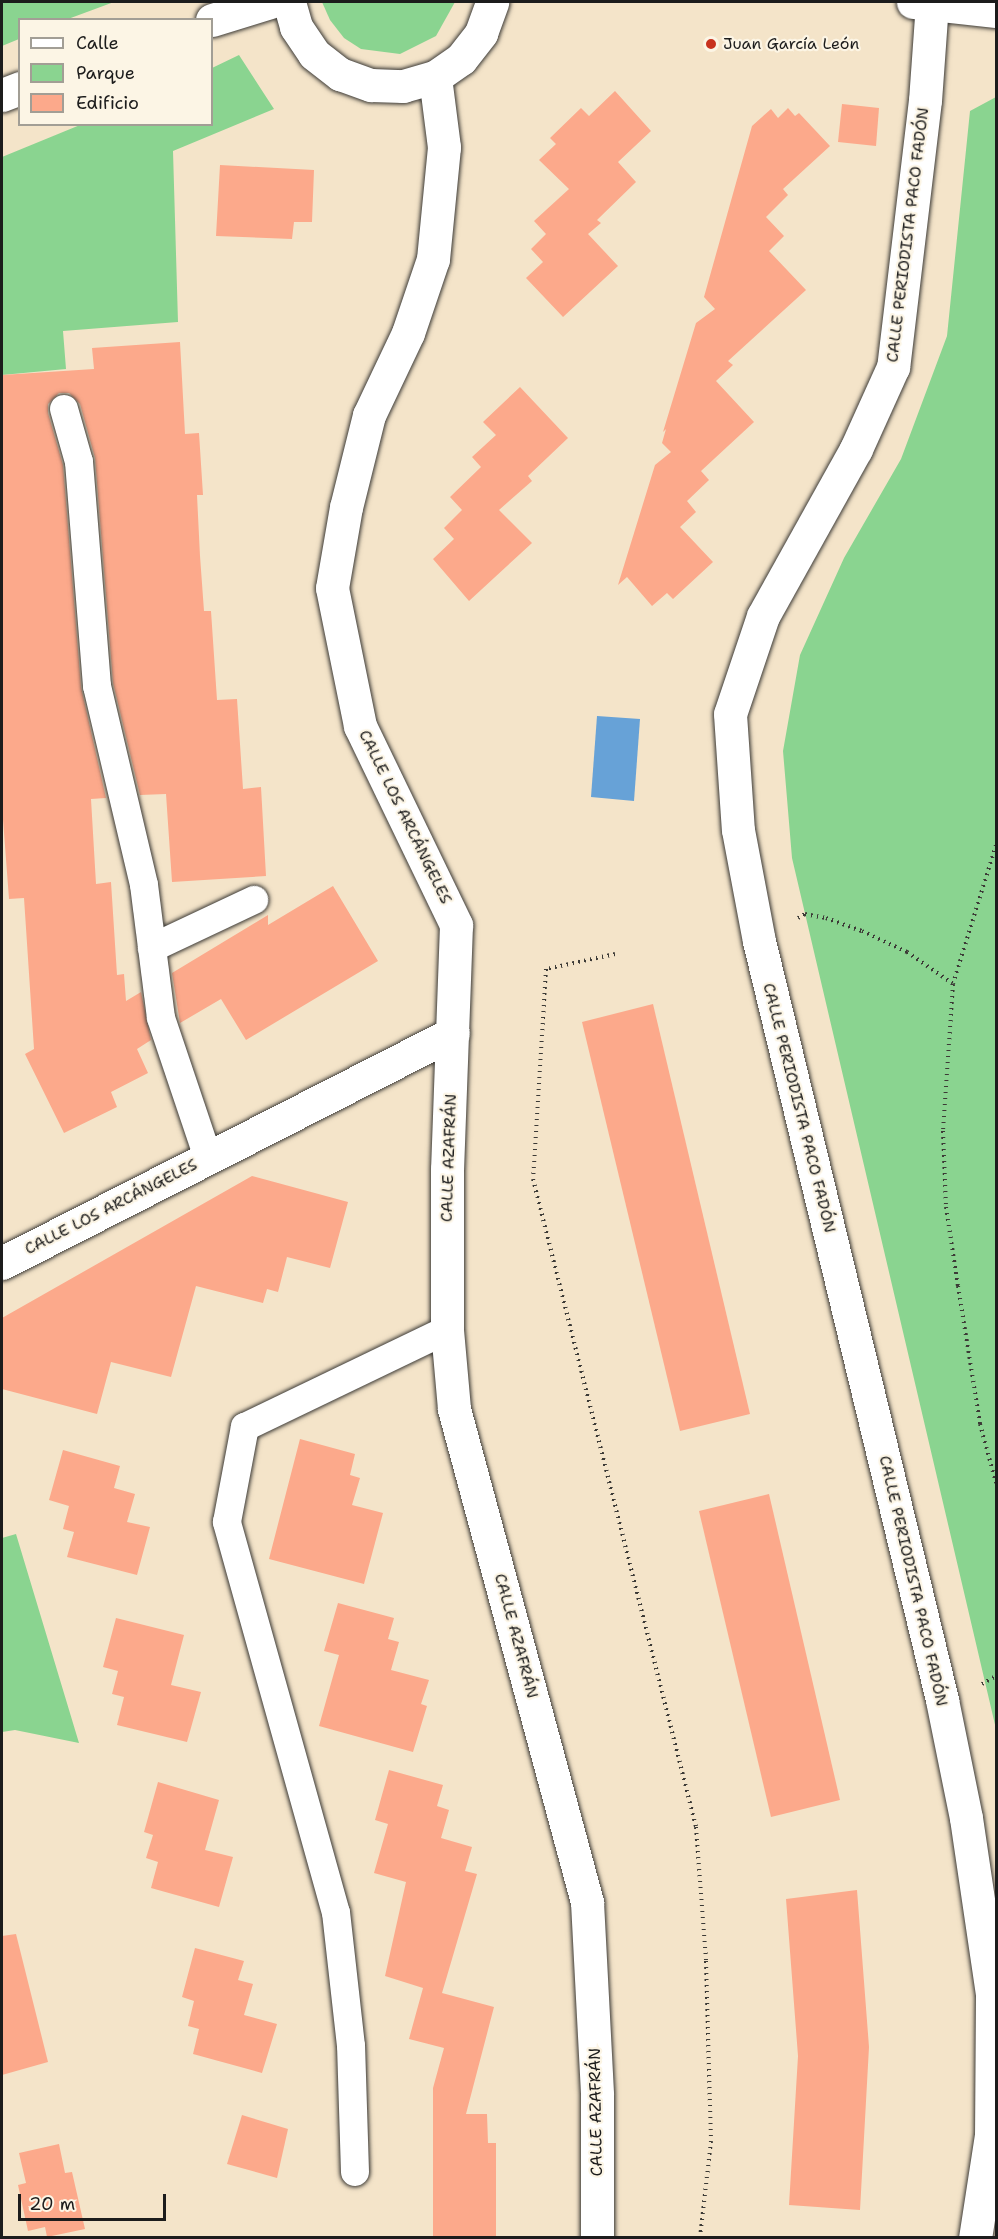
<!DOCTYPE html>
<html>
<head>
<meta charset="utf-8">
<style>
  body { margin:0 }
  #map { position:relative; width:998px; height:2239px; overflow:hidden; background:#f4e4c9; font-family:"Shantell Sans",sans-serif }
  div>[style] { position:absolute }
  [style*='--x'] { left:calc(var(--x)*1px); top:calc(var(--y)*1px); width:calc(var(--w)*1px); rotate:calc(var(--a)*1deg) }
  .green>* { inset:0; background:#8ad490 }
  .water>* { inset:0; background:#67a2d7 }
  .building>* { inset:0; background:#fca98b }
  .path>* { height:4px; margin-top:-2px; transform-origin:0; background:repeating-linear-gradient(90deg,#3c3a36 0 1.5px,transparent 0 6px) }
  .roads { filter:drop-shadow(0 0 2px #3c3a36) drop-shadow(0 0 2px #3c3a36) }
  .lane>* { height:28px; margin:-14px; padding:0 14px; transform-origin:14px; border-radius:14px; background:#fff }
  .street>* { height:33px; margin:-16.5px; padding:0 16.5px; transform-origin:16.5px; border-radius:16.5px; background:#fff }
  .secondary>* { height:33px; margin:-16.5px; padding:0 16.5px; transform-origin:16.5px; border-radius:16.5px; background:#fff }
  .dots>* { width:16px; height:16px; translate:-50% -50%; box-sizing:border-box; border:3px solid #fcf5e5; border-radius:50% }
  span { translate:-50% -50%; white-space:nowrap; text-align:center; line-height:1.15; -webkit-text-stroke:4.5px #fcf5e5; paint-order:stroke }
  .poi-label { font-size:16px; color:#1c1c1c }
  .left { translate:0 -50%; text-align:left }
  .street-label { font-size:16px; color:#1c1c1c }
  .frame { position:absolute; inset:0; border:3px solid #1c1c1c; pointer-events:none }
  .legend { position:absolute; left:18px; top:18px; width:195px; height:108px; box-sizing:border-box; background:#fcf5e5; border:2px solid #a29e95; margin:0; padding:8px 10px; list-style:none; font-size:18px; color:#1c1c1c }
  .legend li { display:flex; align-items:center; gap:12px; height:30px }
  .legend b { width:30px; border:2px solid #a29e95 }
  .scale { position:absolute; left:18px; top:2194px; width:148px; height:27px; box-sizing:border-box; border:3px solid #1c1c1c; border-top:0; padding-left:8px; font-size:18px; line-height:21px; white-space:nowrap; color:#1c1c1c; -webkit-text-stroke:4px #fcf5e5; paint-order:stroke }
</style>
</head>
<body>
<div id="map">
  <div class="green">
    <i style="clip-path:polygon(2px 2px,114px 2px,68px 19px,20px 20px,19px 39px,2px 46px)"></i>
    <i style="clip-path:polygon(322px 2px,455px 2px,436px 36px,400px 54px,361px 49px,344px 38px,330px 20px)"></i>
    <i style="clip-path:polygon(239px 55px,274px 109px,173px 151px,178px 322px,63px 331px,66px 369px,2px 375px,2px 157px,80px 125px,212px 124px,212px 68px)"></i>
    <i style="clip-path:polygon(996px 97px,996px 1729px,792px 858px,783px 751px,800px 655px,844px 558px,901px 459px,947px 336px,970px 111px)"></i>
    <i style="clip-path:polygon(16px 1534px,79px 1743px,15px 1730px,2px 1732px,2px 1538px)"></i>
  </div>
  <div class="water">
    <i style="clip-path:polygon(597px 716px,640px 719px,634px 801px,591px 797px)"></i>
  </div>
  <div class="building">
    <i style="clip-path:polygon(615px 91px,651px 131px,618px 162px,636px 182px,597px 220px,601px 223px,588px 234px,618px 266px,563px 317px,526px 278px,543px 262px,531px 249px,546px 234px,534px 221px,569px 189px,539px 160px,556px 144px,550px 138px,581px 108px,589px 116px)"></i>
    <i style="clip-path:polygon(842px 104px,879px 108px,876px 146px,838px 142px)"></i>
    <i style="clip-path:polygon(788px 108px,795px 116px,799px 113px,830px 146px,783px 189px,788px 195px,766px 217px,784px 236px,769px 251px,806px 290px,728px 361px,733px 365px,716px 381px,754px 422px,701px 471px,709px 480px,687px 501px,696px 512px,680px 527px,713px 562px,673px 599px,667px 593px,652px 606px,627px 577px,618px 585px,655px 465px,671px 452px,662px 443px,666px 429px,663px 432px,696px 323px,715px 309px,704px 297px,752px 126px,771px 109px,778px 118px)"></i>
    <i style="clip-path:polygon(220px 165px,314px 170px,312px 222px,294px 222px,292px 239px,216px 236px)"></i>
    <i style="clip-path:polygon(180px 342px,185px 434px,199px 433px,203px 495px,197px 495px,200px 556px,204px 611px,211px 611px,217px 700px,237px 699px,243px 789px,261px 787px,266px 876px,172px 882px,166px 794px,140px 795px,113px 683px,95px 458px,80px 404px,69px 393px,59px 393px,48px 404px,48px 413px,63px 465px,81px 687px,106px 798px,91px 799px,96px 884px,111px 882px,117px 975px,124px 974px,126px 1001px,141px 992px,151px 1040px,137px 1049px,148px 1073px,111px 1092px,117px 1107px,64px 1133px,25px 1054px,34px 1049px,24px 898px,9px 899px,2px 806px,2px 375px,94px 369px,92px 348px)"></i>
    <i style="clip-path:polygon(520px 387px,568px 438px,528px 476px,532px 481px,499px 510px,532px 543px,469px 601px,433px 559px,454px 539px,444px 528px,462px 510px,450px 497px,481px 467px,472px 457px,496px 435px,483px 422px)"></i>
    <i style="clip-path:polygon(333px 886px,378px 961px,246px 1040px,221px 999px,180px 1023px,172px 973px,268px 915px,268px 925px)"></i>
    <i style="clip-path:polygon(653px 1004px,750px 1414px,680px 1431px,582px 1022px)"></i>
    <i style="clip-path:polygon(252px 1176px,348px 1202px,330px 1268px,287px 1257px,278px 1292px,267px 1289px,263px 1303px,196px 1286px,171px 1377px,111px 1362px,97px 1414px,2px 1389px,2px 1318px)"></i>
    <i style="clip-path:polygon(300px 1439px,355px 1454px,350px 1475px,360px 1478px,352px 1505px,383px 1513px,364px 1584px,269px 1559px)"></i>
    <i style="clip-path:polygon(63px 1450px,120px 1466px,114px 1488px,135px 1494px,127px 1522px,150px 1527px,137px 1575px,67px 1557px,74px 1532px,63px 1529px,69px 1506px,49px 1500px)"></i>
    <i style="clip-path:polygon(769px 1494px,840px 1800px,771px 1817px,699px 1511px)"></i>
    <i style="clip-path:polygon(338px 1603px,394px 1618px,388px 1639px,399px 1642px,391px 1670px,429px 1680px,421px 1704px,427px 1706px,413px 1752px,319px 1726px,339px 1655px,324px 1651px)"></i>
    <i style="clip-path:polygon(116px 1618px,184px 1635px,171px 1685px,201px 1692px,187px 1742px,117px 1725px,124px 1697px,112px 1694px,118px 1671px,103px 1667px)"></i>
    <i style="clip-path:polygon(389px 1770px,443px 1785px,437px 1806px,449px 1810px,441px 1838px,472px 1847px,465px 1871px,477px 1874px,442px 1993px,494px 2007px,466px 2114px,487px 2114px,488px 2143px,496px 2143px,496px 2238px,433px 2238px,433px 2088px,444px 2048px,409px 2039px,423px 1988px,385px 1976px,406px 1882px,374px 1873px,388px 1824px,375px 1820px)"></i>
    <i style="clip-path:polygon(158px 1782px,219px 1800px,205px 1850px,233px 1857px,219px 1907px,151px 1888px,158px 1862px,146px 1858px,153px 1835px,144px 1832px)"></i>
    <i style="clip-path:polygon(857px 1890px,869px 2047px,860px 2210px,789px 2205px,798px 2056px,786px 1899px)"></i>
    <i style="clip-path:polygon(16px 1934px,48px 2062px,2px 2075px,2px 1936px)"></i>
    <i style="clip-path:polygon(195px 1948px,244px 1961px,238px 1980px,253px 1984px,244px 2015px,277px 2024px,262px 2073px,193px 2054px,199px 2029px,188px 2026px,194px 2001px,182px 1997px)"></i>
    <i style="clip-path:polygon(242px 2115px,288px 2129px,277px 2178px,227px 2164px)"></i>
    <i style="clip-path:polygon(59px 2144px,65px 2173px,72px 2172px,85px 2229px,47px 2237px,45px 2227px,28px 2231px,18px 2185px,26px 2183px,19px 2153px)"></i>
  </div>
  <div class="path">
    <i style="--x:996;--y:845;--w:145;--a:107.2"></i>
    <i style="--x:953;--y:984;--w:147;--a:93.9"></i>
    <i style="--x:943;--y:1131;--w:76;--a:87.7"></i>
    <i style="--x:946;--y:1207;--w:80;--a:81.4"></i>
    <i style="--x:958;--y:1286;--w:140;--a:80.9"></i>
    <i style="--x:980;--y:1424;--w:61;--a:74.8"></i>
    <i style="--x:798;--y:918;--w:8;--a:-30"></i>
    <i style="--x:805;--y:914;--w:21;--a:11"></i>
    <i style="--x:826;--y:918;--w:38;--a:20"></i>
    <i style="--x:862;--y:931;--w:50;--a:25"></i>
    <i style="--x:907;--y:952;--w:55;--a:34.6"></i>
    <i style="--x:615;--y:954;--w:71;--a:167.7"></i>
    <i style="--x:546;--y:969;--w:210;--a:93.5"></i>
    <i style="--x:533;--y:1179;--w:668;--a:75.88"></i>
    <i style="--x:696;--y:1827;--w:134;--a:85.7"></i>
    <i style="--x:706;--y:1961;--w:180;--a:88.4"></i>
    <i style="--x:711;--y:2141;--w:98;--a:96.5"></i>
    <i style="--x:982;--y:1684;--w:16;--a:-30"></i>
  </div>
  <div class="roads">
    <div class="lane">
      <i style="--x:64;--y:409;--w:55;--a:74.2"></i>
      <i style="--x:79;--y:462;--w:225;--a:85.4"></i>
      <i style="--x:97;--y:686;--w:204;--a:76.7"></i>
      <i style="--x:144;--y:885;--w:134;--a:82.7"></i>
      <i style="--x:161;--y:1018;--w:148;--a:71.4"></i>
      <i style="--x:152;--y:948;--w:113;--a:-25.2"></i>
      <i style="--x:355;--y:2172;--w:126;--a:-91.8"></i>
      <i style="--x:351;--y:2046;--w:134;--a:-96.4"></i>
      <i style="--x:336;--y:1913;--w:406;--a:-105.6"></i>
      <i style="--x:227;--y:1522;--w:97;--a:-79.3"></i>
      <i style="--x:245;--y:1427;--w:224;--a:-25.7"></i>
    </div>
    <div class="street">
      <i style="--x:932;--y:3;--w:97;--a:94.1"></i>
      <i style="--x:925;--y:100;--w:269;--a:96.8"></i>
      <i style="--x:893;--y:367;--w:90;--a:114.3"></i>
      <i style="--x:856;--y:449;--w:191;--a:119.1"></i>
      <i style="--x:763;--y:616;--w:103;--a:108.6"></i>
      <i style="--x:730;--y:714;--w:116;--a:86.1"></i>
      <i style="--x:738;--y:830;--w:113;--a:79.3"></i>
      <i style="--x:759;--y:941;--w:781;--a:76.44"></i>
      <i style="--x:942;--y:1700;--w:120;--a:78.5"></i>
      <i style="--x:966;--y:1818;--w:179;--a:81.6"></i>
      <i style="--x:992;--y:1995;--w:140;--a:90.4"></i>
      <i style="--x:991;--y:2135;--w:104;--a:98.8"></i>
      <i style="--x:435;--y:77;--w:71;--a:82.7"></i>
      <i style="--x:444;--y:147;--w:113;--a:95.6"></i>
      <i style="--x:433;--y:259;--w:78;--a:108.7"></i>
      <i style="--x:408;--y:333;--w:91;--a:115.4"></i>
      <i style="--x:369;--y:415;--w:95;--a:104"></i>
      <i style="--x:346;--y:507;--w:82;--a:99.8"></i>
      <i style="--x:332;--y:588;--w:141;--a:78.5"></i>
      <i style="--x:360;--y:726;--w:221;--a:64.2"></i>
      <i style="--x:456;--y:925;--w:244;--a:92.1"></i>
      <i style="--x:447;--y:1169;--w:161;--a:90"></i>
      <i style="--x:447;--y:1330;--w:79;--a:84.9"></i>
      <i style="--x:454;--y:1409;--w:511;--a:74.9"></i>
      <i style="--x:587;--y:1902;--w:193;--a:87"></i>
      <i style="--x:597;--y:2095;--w:143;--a:90"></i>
    </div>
    <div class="secondary">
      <i style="--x:289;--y:2;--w:26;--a:74"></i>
      <i style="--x:296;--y:27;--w:32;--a:56"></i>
      <i style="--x:314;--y:54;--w:33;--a:38"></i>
      <i style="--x:340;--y:74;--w:33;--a:20"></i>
      <i style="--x:371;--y:85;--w:32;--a:2"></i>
      <i style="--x:403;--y:86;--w:33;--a:-16"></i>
      <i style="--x:435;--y:77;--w:32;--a:-35"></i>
      <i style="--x:461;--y:59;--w:33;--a:-52"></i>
      <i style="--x:481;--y:33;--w:33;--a:-70"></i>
      <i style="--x:913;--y:2;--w:83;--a:6.2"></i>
      <i style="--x:212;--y:20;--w:61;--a:-17.2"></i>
      <i style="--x:2;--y:95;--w:19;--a:-21"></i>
      <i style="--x:2;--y:1263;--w:506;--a:-27.02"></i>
    </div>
  </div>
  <div class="dots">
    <i style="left:711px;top:44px;background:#c8321e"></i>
  </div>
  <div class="poi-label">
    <span class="left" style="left:723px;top:44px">Juan García León</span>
  </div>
  <div class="street-label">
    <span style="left:908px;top:235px;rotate:-83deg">CALLE PERIODISTA PACO FADÓN</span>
    <span style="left:405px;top:817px;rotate:64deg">CALLE LOS ARCÁNGELES</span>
    <span style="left:799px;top:1108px;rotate:76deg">CALLE PERIODISTA PACO FADÓN</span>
    <span style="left:449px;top:1158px;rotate:-88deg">CALLE AZAFRÁN</span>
    <span style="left:111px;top:1207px;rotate:-27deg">CALLE LOS ARCÁNGELES</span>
    <span style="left:913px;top:1581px;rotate:77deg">CALLE PERIODISTA PACO FADÓN</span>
    <span style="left:516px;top:1636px;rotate:75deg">CALLE AZAFRÁN</span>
    <span style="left:596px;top:2112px;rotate:-91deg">CALLE AZAFRÁN</span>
  </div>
  <div class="frame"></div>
  <ul class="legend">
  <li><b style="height:8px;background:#fff"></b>Calle</li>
  <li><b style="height:16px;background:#8ad490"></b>Parque</li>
  <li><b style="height:16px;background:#fca98b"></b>Edificio</li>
  </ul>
  <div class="scale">20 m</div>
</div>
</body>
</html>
